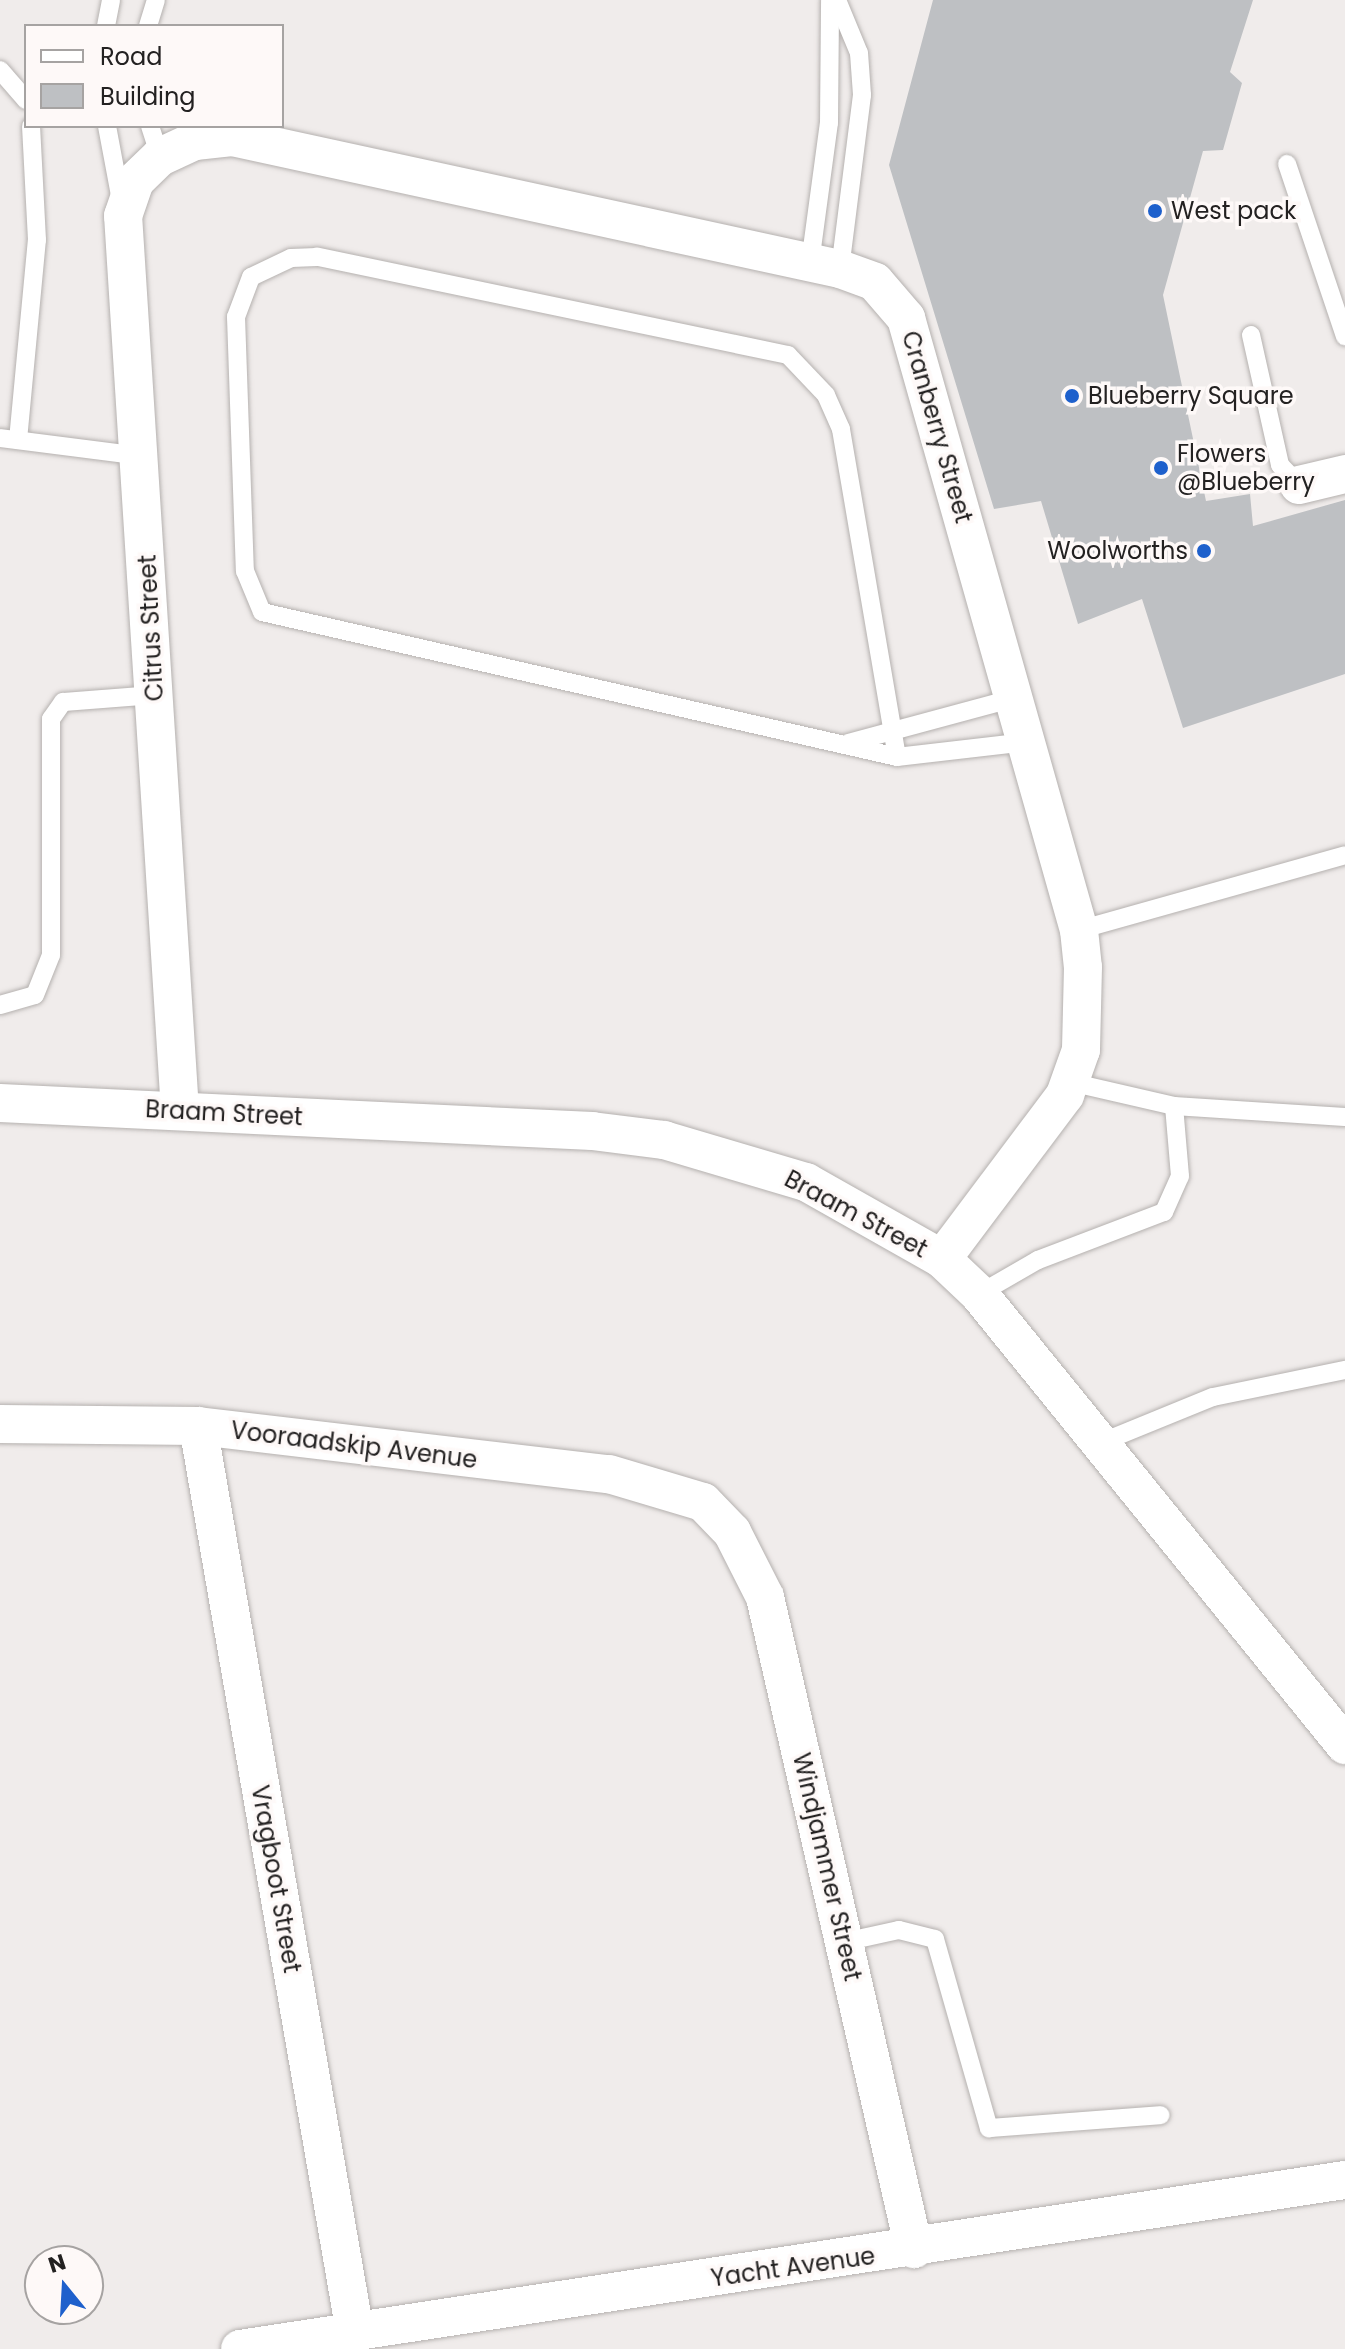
<!DOCTYPE html>
<html>
<head>
<meta charset="utf-8">
<style>
  body { margin:0 }
  #map { position:relative; width:1345px; height:2349px; overflow:hidden; background:#f0eceb; font-family:Poppins,sans-serif }
  div>[style] { position:absolute }
  [style*='--x'] { left:calc(var(--x)*1px); top:calc(var(--y)*1px); width:calc(var(--w)*1px); rotate:calc(var(--a)*1deg) }
  .building>* { inset:0; background:#bec0c3 }
  .roads { filter:drop-shadow(0 0 2px #b5b1af) drop-shadow(0 0 2px #b5b1af) }
  .service>* { height:18px; margin:-9px; padding:0 9px; transform-origin:9px; border-radius:9px; background:#fff }
  .minor>* { height:38px; margin:-19px; padding:0 19px; transform-origin:19px; border-radius:19px; background:#fff }
  .dots>* { width:22px; height:22px; translate:-50% -50%; box-sizing:border-box; border:4px solid #fef9f8; border-radius:50% }
  span { translate:-50% -50%; white-space:nowrap; text-align:center; line-height:1.15; -webkit-text-stroke:7px #fef9f8; paint-order:stroke }
  .poi-label { font-size:24px; color:#232121 }
  .left { translate:0 -50%; text-align:left }
  .right { translate:-100% -50%; text-align:right }
  .street-label { font-size:24px; color:#232121 }
  .legend { position:absolute; left:24px; top:24px; width:260px; height:104px; box-sizing:border-box; background:#fef9f8; border:2px solid #a6a3a2; margin:0; padding:10px 14px; list-style:none; font-size:24px; color:#232121 }
  .legend li { display:flex; align-items:center; gap:16px; height:40px }
  .legend b { width:40px; border:2px solid #a6a3a2 }
  .north { position:absolute; left:24px; top:2245px; width:80px; height:80px; box-sizing:border-box; background:#fef9f8; border:2px solid #a6a3a2; border-radius:50%; rotate:342deg; font-size:22px; font-weight:700; line-height:32px; text-align:center; color:#232121 }
  .north::after { content:''; display:block; margin:auto; width:28px; height:36px; background:#1e60cc; clip-path:polygon(50% 0,100% 100%,50% 72%,0 100%) }
</style>
</head>
<body>
<div id="map">
  <div class="building">
    <i style="clip-path:polygon(933px 0,1253px 0,1230px 72px,1242px 83px,1223px 150px,1203px 151px,1163px 295px,1206px 501px,1250px 494px,1253px 526px,1345px 500px,1345px 674px,1183px 728px,1142px 599px,1078px 624px,1041px 501px,994px 509px,889px 165px)"></i>
  </div>
  <div class="roads">
    <div class="service">
      <i style="--x:837;--y:0;--w:57;--a:67.5"></i>
      <i style="--x:859;--y:53;--w:42;--a:85.9"></i>
      <i style="--x:862;--y:95;--w:175;--a:97.2"></i>
      <i style="--x:106;--y:26;--w:26;--a:-79"></i>
      <i style="--x:148;--y:26;--w:27;--a:-73"></i>
      <i style="--x:0;--y:70;--w:40;--a:49"></i>
      <i style="--x:107;--y:126;--w:76;--a:79.4"></i>
      <i style="--x:150;--y:126;--w:33;--a:72"></i>
      <i style="--x:1287;--y:164;--w:182;--a:71.4"></i>
      <i style="--x:810;--y:263;--w:141;--a:-82.3"></i>
      <i style="--x:829;--y:123;--w:123;--a:-89.5"></i>
      <i style="--x:1251;--y:335;--w:133;--a:77.4"></i>
      <i style="--x:1280;--y:465;--w:28;--a:46"></i>
      <i style="--x:0;--y:438;--w:142;--a:7.3"></i>
      <i style="--x:18;--y:440;--w:201;--a:-84.6"></i>
      <i style="--x:37;--y:240;--w:114;--a:-93"></i>
      <i style="--x:848;--y:743;--w:173;--a:-15.1"></i>
      <i style="--x:897;--y:757;--w:333;--a:-99.7"></i>
      <i style="--x:841;--y:429;--w:37;--a:-114"></i>
      <i style="--x:826;--y:395;--w:55;--a:-133.5"></i>
      <i style="--x:788;--y:355;--w:481;--a:-168.2"></i>
      <i style="--x:317;--y:257;--w:26;--a:178"></i>
      <i style="--x:291;--y:258;--w:44;--a:154.6"></i>
      <i style="--x:251;--y:277;--w:43;--a:110.6"></i>
      <i style="--x:236;--y:317;--w:254;--a:88"></i>
      <i style="--x:245;--y:571;--w:44;--a:67.5"></i>
      <i style="--x:262;--y:612;--w:651;--a:12.86"></i>
      <i style="--x:897;--y:757;--w:130;--a:-6.6"></i>
      <i style="--x:1079;--y:930;--w:276;--a:-15.7"></i>
      <i style="--x:0;--y:1005;--w:36;--a:-16"></i>
      <i style="--x:35;--y:995;--w:43;--a:-68.2"></i>
      <i style="--x:51;--y:955;--w:236;--a:-90"></i>
      <i style="--x:51;--y:719;--w:21;--a:-55"></i>
      <i style="--x:63;--y:702;--w:92;--a:-4.4"></i>
      <i style="--x:1070;--y:1082;--w:107;--a:13"></i>
      <i style="--x:1174;--y:1106;--w:171;--a:3.7"></i>
      <i style="--x:979;--y:1294;--w:68;--a:-30"></i>
      <i style="--x:1038;--y:1260;--w:135;--a:-20.9"></i>
      <i style="--x:1164;--y:1212;--w:39;--a:-66"></i>
      <i style="--x:1180;--y:1176;--w:70;--a:-94.9"></i>
      <i style="--x:1100;--y:1443;--w:122;--a:-22.2"></i>
      <i style="--x:1213;--y:1397;--w:135;--a:-11.6"></i>
      <i style="--x:844;--y:1942;--w:56;--a:-12.3"></i>
      <i style="--x:899;--y:1930;--w:37;--a:14"></i>
      <i style="--x:935;--y:1939;--w:197;--a:74.1"></i>
      <i style="--x:989;--y:2128;--w:172;--a:-4.3"></i>
    </div>
    <div class="minor">
      <i style="--x:1299;--y:485;--w:47;--a:-13.4"></i>
      <i style="--x:0;--y:1103;--w:593;--a:2.71"></i>
      <i style="--x:592;--y:1131;--w:73;--a:7.1"></i>
      <i style="--x:664;--y:1140;--w:148;--a:16.5"></i>
      <i style="--x:806;--y:1182;--w:156;--a:29.5"></i>
      <i style="--x:942;--y:1259;--w:51;--a:43.4"></i>
      <i style="--x:979;--y:1294;--w:581;--a:50.94"></i>
      <i style="--x:180;--y:1111;--w:897;--a:-93.64"></i>
      <i style="--x:123;--y:216;--w:37;--a:-71"></i>
      <i style="--x:135;--y:181;--w:35;--a:-44"></i>
      <i style="--x:160;--y:157;--w:38;--a:-25"></i>
      <i style="--x:195;--y:141;--w:37;--a:-6"></i>
      <i style="--x:232;--y:137;--w:622;--a:12.25"></i>
      <i style="--x:840;--y:269;--w:37;--a:20"></i>
      <i style="--x:875;--y:282;--w:48;--a:49.3"></i>
      <i style="--x:906;--y:318;--w:636;--a:74.22"></i>
      <i style="--x:1079;--y:930;--w:37;--a:84"></i>
      <i style="--x:1083;--y:967;--w:83;--a:91.4"></i>
      <i style="--x:1081;--y:1050;--w:48;--a:109.6"></i>
      <i style="--x:1065;--y:1095;--w:205;--a:126.9"></i>
      <i style="--x:0;--y:1424;--w:198;--a:0.6"></i>
      <i style="--x:198;--y:1426;--w:414;--a:6.7"></i>
      <i style="--x:609;--y:1474;--w:98;--a:16.6"></i>
      <i style="--x:703;--y:1502;--w:42;--a:46"></i>
      <i style="--x:732;--y:1532;--w:73;--a:63.1"></i>
      <i style="--x:765;--y:1597;--w:669;--a:77.13"></i>
      <i style="--x:198;--y:1426;--w:920;--a:80.17"></i>
      <i style="--x:240;--y:2349;--w:1118;--a:-8.7"></i>
    </div>
  </div>
  <div class="dots">
    <i style="left:1155px;top:211px;background:#1e60cc"></i>
    <i style="left:1072px;top:396px;background:#1e60cc"></i>
    <i style="left:1161px;top:468px;background:#1e60cc"></i>
    <i style="left:1204px;top:551px;background:#1e60cc"></i>
  </div>
  <div class="poi-label">
    <span class="left" style="left:1171px;top:211px">West pack</span>
    <span class="left" style="left:1088px;top:396px">Blueberry Square</span>
    <span class="left" style="left:1177px;top:468px">Flowers<br>@Blueberry</span>
    <span class="right" style="left:1188px;top:551px">Woolworths</span>
  </div>
  <div class="street-label">
    <span style="left:937px;top:427px;rotate:74deg">Cranberry Street</span>
    <span style="left:151px;top:628px;rotate:-93deg">Citrus Street</span>
    <span style="left:224px;top:1113px;rotate:3deg">Braam Street</span>
    <span style="left:856px;top:1214px;rotate:28deg">Braam Street</span>
    <span style="left:354px;top:1445px;rotate:7deg">Vooraadskip Avenue</span>
    <span style="left:827px;top:1867px;rotate:77deg">Windjammer Street</span>
    <span style="left:276px;top:1879px;rotate:80deg">Vragboot Street</span>
    <span style="left:793px;top:2267px;rotate:-8deg">Yacht Avenue</span>
  </div>
  <ul class="legend">
  <li><b style="height:10px;background:#fff"></b>Road</li>
  <li><b style="height:22px;background:#bec0c3"></b>Building</li>
  </ul>
  <div class="north">N</div>
</div>
</body>
</html>
